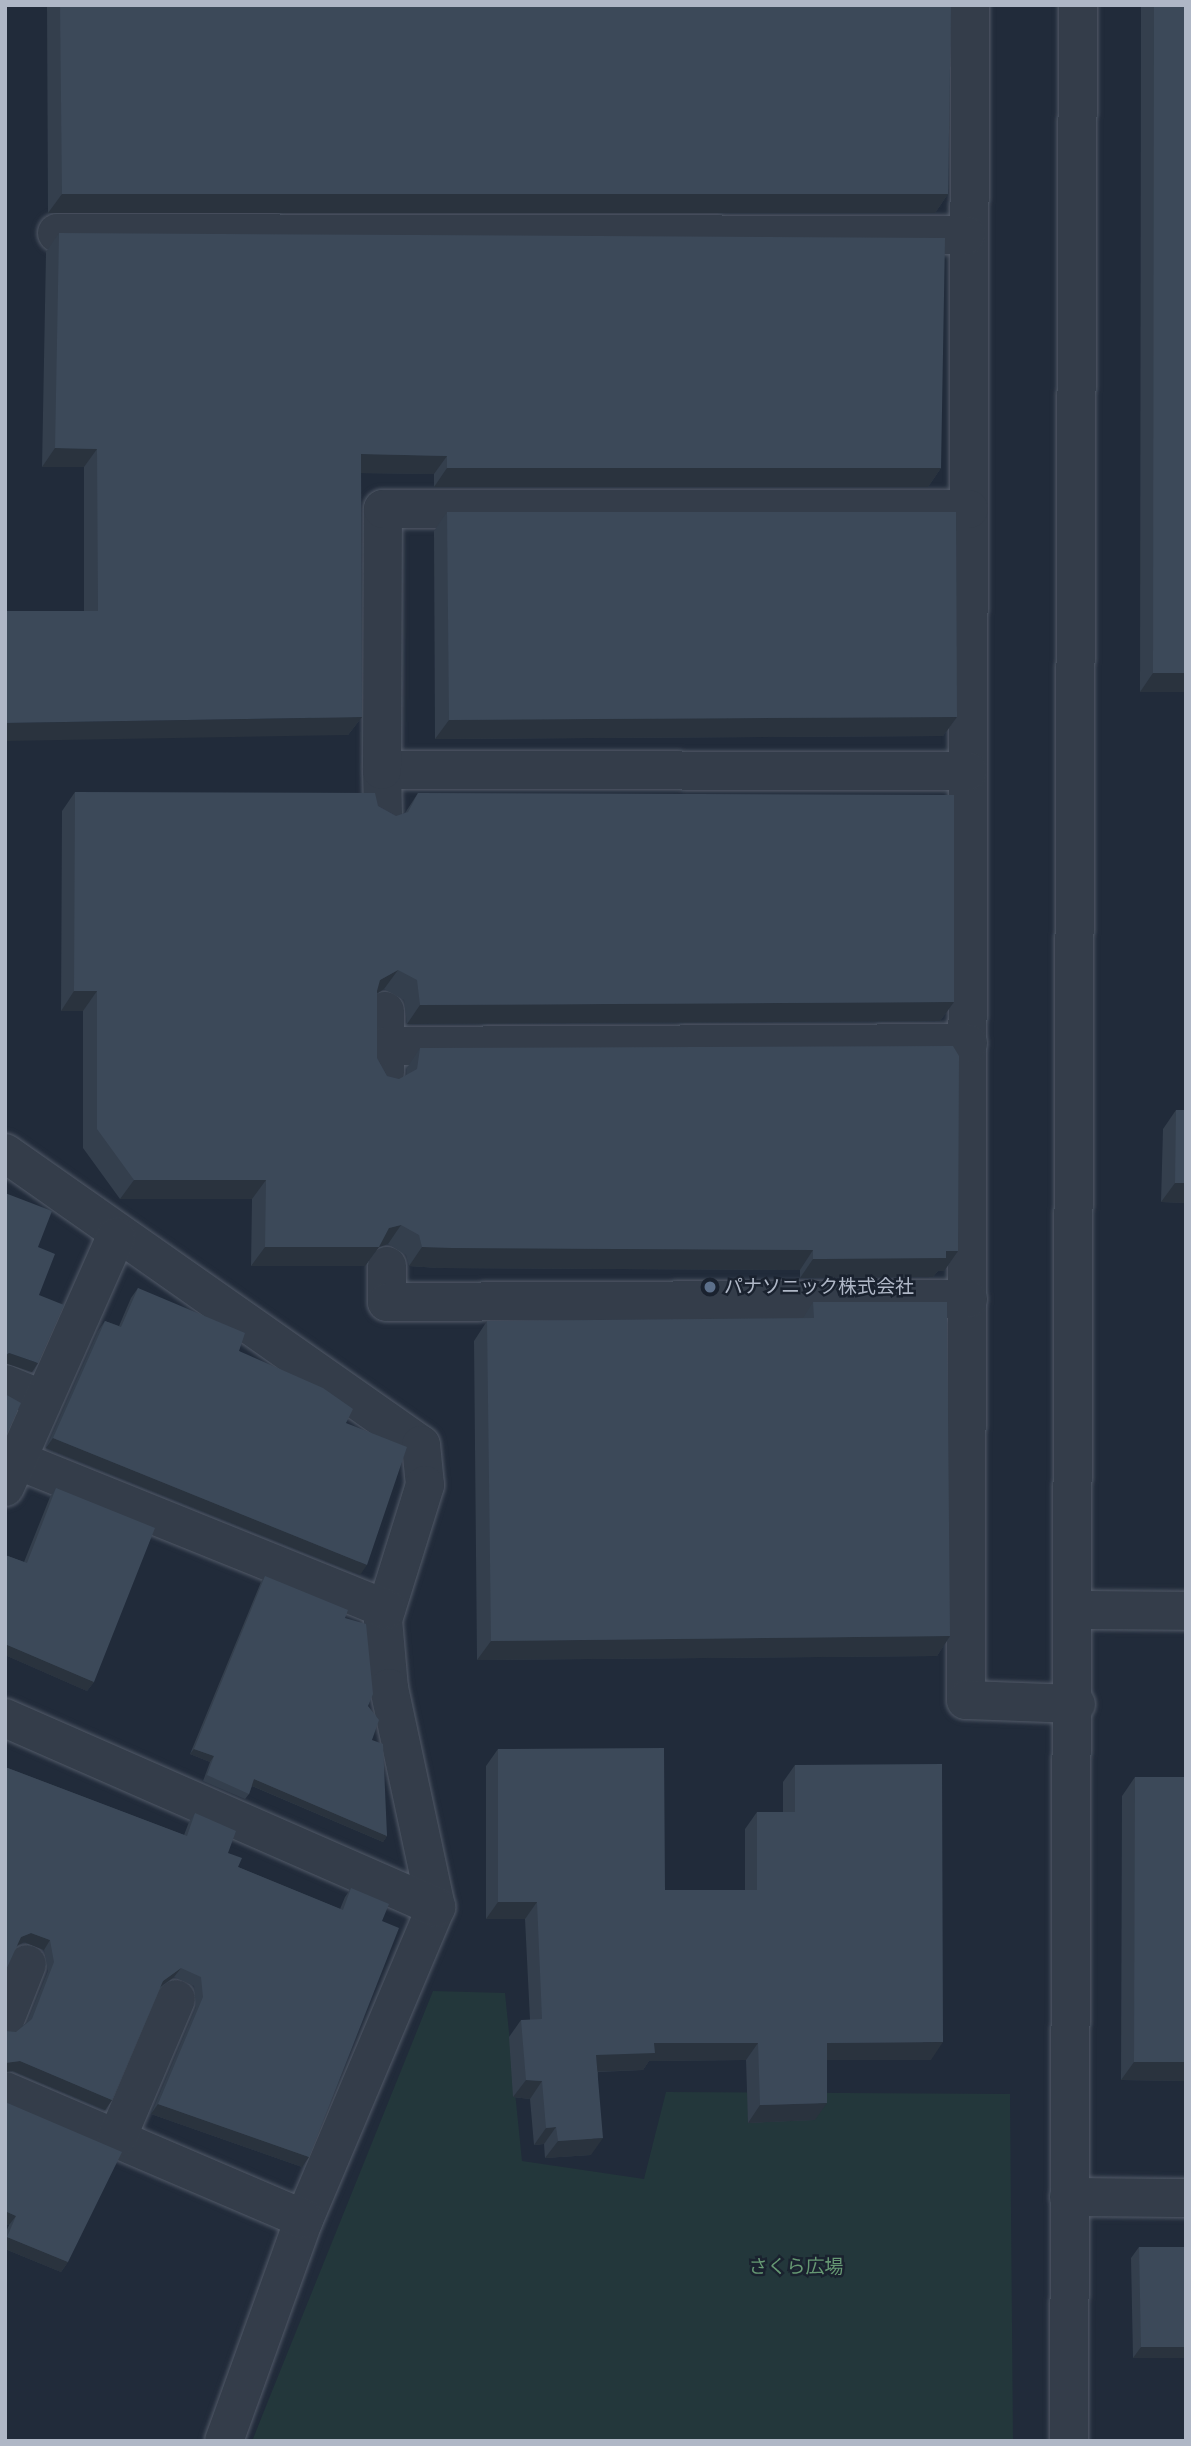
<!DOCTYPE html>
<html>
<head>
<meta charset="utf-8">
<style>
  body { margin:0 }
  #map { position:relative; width:1191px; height:2446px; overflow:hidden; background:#212b3a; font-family:Inter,"Noto Sans JP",sans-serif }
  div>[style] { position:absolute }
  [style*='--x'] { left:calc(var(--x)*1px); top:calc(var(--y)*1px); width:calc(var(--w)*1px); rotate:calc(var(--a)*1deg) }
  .green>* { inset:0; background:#23373b }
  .roads { filter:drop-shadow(0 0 2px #525a68) drop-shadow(0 0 2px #525a68) }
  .minor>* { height:38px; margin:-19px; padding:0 19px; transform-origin:19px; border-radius:19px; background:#343d4a }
  .wall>* { inset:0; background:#343f4d }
  .shaded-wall>* { inset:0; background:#2a333e }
  .building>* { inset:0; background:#3c4959 }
  .dots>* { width:19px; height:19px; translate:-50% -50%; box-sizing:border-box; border:4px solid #1a222f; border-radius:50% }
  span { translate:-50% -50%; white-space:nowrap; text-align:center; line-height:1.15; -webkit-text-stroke:5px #1a222f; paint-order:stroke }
  .poi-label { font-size:19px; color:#afb7c6 }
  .left { translate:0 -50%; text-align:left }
  .park-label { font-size:19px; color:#669873 }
  .frame { position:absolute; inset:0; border:7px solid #afb7c6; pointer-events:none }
</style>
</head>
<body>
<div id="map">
  <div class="green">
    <i style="clip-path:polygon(433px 1991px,505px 1993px,522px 2161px,644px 2179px,666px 2092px,1010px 2094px,1013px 2441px,252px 2441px)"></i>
  </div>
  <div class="roads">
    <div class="minor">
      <i style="--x:970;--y:5;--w:1695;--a:90.14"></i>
      <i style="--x:966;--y:1700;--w:110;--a:2.1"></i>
      <i style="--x:57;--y:233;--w:909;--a:0.13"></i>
      <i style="--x:382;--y:770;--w:43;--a:88.7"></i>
      <i style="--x:968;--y:771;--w:586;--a:-179.9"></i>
      <i style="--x:382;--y:770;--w:261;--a:-89.8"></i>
      <i style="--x:383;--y:509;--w:586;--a:0"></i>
      <i style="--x:385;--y:1011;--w:61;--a:90"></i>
      <i style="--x:385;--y:1046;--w:583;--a:-0.29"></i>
      <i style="--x:5;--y:1153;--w:508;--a:35.07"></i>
      <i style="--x:421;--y:1445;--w:40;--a:84.3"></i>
      <i style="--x:425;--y:1485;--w:141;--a:107.3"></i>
      <i style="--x:383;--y:1620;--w:68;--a:85"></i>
      <i style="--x:389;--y:1688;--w:224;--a:77.9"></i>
      <i style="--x:436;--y:1907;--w:339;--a:112.9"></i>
      <i style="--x:304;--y:2219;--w:236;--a:109.8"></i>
      <i style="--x:387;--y:1266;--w:36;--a:90"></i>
      <i style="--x:387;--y:1302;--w:581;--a:-0.3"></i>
      <i style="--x:5;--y:1384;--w:41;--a:22.8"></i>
      <i style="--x:17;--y:1460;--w:398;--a:22"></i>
      <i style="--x:5;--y:1487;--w:274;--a:-66.1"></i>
      <i style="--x:1076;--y:1610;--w:110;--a:0.5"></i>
      <i style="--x:5;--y:1718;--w:471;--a:23.7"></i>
      <i style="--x:5;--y:2020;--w:60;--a:-68.6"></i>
      <i style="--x:5;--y:2091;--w:325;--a:23.2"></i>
      <i style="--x:117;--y:2138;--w:151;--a:-67"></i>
      <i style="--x:1069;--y:2197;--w:117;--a:0.5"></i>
      <i style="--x:1069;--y:2441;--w:2436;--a:-89.79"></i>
    </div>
  </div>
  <div class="wall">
    <i style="clip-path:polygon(47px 5px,951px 5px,948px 194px,935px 213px,48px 213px)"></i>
    <i style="clip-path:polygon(1141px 5px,1186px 5px,1186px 692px,1140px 692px)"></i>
    <i style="clip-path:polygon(59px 233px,941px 468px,928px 487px,434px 487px,434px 474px,361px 473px,362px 717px,348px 735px,84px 611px,84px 467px,42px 467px,46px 252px)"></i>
    <i style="clip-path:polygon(447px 512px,957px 717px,943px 736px,435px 739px,434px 531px)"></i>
    <i style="clip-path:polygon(75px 792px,378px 806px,396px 816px,405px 813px,418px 793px,954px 1002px,940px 1021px,407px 1024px,404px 1000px,384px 989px,377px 994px,377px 1058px,387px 1076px,399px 1079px,406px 1076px,407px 1068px,420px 1048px,958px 1251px,944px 1271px,938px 1271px,933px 1277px,800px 1278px,800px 1270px,438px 1268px,409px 1266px,406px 1255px,388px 1244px,379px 1247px,365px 1266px,251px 1266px,252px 1199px,120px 1199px,83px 1148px,83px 1011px,61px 1011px,62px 811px)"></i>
    <i style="clip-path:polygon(1176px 1110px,1186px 1110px,1186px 1203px,1161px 1202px,1163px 1129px)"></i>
    <i style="clip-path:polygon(138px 1288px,239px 1351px,346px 1423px,360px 1575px,46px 1448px,98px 1331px,105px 1321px,119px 1326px,131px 1298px)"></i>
    <i style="clip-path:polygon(813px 1302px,950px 1636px,937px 1656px,477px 1660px,474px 1341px,487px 1321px,803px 1318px)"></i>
    <i style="clip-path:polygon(56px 1488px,94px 1682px,87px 1691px,5px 1655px,5px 1555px,24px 1562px,50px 1497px)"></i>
    <i style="clip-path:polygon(265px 1576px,345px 1618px,368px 1706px,372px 1740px,387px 1836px,383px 1842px,252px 1786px,249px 1794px,245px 1799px,203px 1781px,210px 1762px,190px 1754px,261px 1582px)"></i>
    <i style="clip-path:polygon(498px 1749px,665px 1890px,745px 1890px,745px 1829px,757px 1812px,783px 1812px,783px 1782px,795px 1765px,931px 2060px,827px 2060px,815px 2120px,748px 2123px,746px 2060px,649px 2061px,643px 2070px,598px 2072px,591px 2155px,545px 2158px,544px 2144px,534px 2145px,530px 2099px,513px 2097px,509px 2037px,521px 2020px,530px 2020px,525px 1919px,486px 1919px,486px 1766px)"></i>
    <i style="clip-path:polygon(5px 1767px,184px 1835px,189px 1822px,195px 1813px,238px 1867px,340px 1909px,345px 1897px,351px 1888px,382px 1921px,302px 2167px,151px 2114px,196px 2007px,194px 1986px,174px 1977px,160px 1988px,112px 2100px,105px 2110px,13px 2071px,5px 2072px,5px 2031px,16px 2032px,27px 2022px,48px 1971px,44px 1950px,24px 1942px,17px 1945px)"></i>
    <i style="clip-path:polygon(1135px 1777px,1186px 2081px,1121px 2080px,1122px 1796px)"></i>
    <i style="clip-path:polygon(5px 2102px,68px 2262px,61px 2272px,5px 2249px,5px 2234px,9px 2225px,5px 2224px)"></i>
    <i style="clip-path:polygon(1139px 2247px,1186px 2358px,1133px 2358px,1131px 2258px)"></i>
  </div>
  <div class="shaded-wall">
    <i style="clip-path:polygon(62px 194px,948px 194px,935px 213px,48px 213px)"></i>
    <i style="clip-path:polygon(55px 448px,97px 449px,84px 467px,42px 467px)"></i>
    <i style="clip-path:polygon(361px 454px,447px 456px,434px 474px,348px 473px)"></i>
    <i style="clip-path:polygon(447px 468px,941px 468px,928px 487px,434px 487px)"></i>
    <i style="clip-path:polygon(1153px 673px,1186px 673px,1186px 692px,1140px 692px)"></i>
    <i style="clip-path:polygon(362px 717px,348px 735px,5px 741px,5px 723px)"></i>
    <i style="clip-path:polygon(957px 717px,943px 736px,435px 739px,449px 720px)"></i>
    <i style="clip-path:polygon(398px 970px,384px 989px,366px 1000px,380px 980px)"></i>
    <i style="clip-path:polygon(74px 991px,97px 991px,83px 1011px,61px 1011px)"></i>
    <i style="clip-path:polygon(954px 1002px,940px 1021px,407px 1024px,420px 1005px)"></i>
    <i style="clip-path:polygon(134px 1180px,266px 1180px,252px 1199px,120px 1199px)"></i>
    <i style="clip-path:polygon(1175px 1183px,1186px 1183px,1186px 1203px,1161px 1202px)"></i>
    <i style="clip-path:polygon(401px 1225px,388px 1244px,379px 1247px,365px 1266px,251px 1266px,265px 1247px,389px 1228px)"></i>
    <i style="clip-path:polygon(422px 1247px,813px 1250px,800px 1270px,438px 1268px,409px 1266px)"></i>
    <i style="clip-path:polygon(946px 1251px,958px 1251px,944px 1271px,938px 1271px,933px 1277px,800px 1278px,813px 1259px)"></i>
    <i style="clip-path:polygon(9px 1353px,38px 1363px,32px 1372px,5px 1363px,5px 1356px)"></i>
    <i style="clip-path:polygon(53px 1438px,367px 1565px,360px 1575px,46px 1448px)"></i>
    <i style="clip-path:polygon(950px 1636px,937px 1656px,477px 1660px,491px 1641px)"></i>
    <i style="clip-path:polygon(5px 1644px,94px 1682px,87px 1691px,5px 1655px)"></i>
    <i style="clip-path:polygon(194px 1749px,214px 1756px,210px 1762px,190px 1754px)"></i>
    <i style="clip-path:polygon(254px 1779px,387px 1836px,383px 1842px,250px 1785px)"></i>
    <i style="clip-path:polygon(498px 1902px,537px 1902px,525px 1919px,486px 1919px)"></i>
    <i style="clip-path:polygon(31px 1933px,50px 1940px,44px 1950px,24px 1942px,14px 1947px,21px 1937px)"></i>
    <i style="clip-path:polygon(181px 1968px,174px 1977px,156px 1990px,163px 1981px)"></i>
    <i style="clip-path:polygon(943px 2042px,931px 2060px,815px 2060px,827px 2043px)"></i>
    <i style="clip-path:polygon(654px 2043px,758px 2043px,746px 2060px,649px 2061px,643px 2070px,584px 2072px,596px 2055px)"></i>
    <i style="clip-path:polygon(20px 2061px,112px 2100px,105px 2110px,13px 2071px,5px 2072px,5px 2063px)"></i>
    <i style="clip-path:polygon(1134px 2062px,1186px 2062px,1186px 2081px,1121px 2080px)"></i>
    <i style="clip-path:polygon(526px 2080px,542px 2081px,530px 2099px,513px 2097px)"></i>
    <i style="clip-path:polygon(827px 2103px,815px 2120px,748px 2123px,760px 2105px)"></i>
    <i style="clip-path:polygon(158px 2104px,309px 2157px,302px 2167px,151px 2114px)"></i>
    <i style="clip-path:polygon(556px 2127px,544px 2144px,534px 2145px,546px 2128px)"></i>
    <i style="clip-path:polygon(603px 2138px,591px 2155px,545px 2158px,558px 2141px)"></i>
    <i style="clip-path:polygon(5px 2211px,16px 2216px,9px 2225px,5px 2224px)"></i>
    <i style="clip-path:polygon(7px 2237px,68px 2262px,61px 2272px,5px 2249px,5px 2239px)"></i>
    <i style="clip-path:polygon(1141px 2347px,1186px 2347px,1186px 2358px,1133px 2358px)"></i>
  </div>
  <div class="building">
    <i style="clip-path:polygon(60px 5px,951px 5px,948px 194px,62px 194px)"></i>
    <i style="clip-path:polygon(1154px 5px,1186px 5px,1186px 673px,1153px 673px)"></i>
    <i style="clip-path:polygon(59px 233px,945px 238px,941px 468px,447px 468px,447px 456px,361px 454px,362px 717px,5px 723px,5px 611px,98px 611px,97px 449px,55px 448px)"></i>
    <i style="clip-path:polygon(447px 512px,956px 512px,957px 717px,449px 720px)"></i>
    <i style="clip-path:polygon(75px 792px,375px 793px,378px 806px,396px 816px,408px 812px,418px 793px,954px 795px,954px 1002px,420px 1005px,417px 980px,398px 970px,380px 980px,377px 991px,377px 1058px,387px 1076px,399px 1079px,417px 1069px,420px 1048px,953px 1046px,959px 1056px,958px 1251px,946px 1251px,946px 1258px,813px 1259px,813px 1250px,452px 1248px,422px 1247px,419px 1235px,401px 1225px,389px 1228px,379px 1247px,265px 1247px,266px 1180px,134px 1180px,97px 1129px,97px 991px,74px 991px)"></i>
    <i style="clip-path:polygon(1176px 1110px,1186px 1110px,1186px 1183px,1175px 1183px)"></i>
    <i style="clip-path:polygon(5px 1193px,52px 1211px,38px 1247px,55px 1254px,39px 1295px,64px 1305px,38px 1363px,9px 1353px,5px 1356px)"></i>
    <i style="clip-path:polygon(138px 1288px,245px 1333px,239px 1351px,323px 1388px,353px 1409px,346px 1423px,407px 1447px,367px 1565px,53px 1438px,105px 1321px,121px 1327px)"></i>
    <i style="clip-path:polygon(813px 1302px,947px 1302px,950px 1636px,491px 1641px,487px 1321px,814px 1318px)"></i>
    <i style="clip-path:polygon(5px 1394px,21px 1403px,5px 1438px)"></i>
    <i style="clip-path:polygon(56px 1488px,155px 1528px,94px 1682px,5px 1644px,5px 1555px,27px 1563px)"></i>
    <i style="clip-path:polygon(265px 1576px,348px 1610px,345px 1618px,366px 1624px,373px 1694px,368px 1706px,379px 1720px,372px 1740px,383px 1744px,387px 1836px,254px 1779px,249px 1794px,207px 1775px,214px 1756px,194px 1749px)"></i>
    <i style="clip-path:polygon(664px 1748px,665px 1890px,757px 1890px,757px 1812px,795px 1812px,795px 1765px,942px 1764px,943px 2042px,827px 2043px,827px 2103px,760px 2105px,758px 2043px,654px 2043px,655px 2053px,596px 2055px,603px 2138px,558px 2141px,556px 2127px,546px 2128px,542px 2081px,526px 2080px,521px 2020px,542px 2019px,537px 1902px,498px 1902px,498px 1749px)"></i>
    <i style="clip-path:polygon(5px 1767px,187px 1836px,195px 1813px,236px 1831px,228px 1853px,242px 1858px,238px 1867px,343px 1910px,351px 1888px,389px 1904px,382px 1921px,399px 1928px,309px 2157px,158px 2104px,203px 1997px,201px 1977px,181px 1968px,163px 1981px,112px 2100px,20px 2061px,5px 2063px,5px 2031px,16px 2032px,32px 2019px,54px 1962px,50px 1940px,31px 1933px,21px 1937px,5px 1972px)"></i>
    <i style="clip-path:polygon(1135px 1777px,1186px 1777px,1186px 2062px,1134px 2062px)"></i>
    <i style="clip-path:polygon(5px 2102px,122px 2152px,68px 2262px,7px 2237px,16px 2216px,5px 2211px)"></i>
    <i style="clip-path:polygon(1139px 2247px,1186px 2247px,1186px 2347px,1141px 2347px)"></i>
  </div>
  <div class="dots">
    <i style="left:710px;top:1287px;background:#5c6f8a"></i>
  </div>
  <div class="poi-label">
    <span class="left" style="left:724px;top:1287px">パナソニック株式会社</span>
  </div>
  <div class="park-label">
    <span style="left:796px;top:2267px">さくら広場</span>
  </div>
  <div class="frame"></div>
</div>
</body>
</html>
